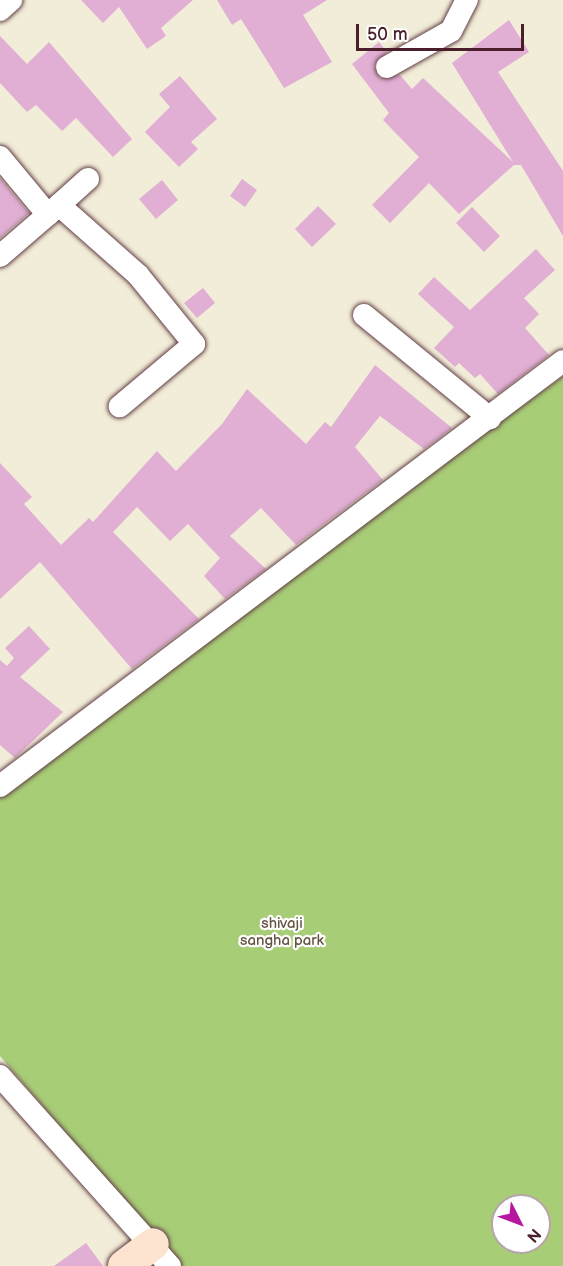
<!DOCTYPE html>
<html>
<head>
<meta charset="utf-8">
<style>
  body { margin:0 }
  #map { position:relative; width:563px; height:1266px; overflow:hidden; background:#f2edd8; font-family:"Balsamiq Sans",sans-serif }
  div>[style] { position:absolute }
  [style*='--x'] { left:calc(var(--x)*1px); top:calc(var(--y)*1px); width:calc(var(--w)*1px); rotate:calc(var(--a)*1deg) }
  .green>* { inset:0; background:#a8cd77 }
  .building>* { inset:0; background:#e0afd3 }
  .roads { filter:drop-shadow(0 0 2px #633e45) drop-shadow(0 0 2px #633e45) }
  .street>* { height:22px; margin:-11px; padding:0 11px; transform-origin:11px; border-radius:11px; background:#fff }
  .secondary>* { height:32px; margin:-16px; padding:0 16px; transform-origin:16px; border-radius:16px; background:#fde4d0 }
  span { translate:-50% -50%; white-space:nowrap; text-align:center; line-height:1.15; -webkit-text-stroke:4.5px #fff; paint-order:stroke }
  .park-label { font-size:15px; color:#665342 }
  .north { position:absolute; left:491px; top:1194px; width:60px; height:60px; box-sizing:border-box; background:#fff; border:2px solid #b7a5aa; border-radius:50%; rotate:132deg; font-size:16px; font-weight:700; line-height:24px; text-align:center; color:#4a1f2b }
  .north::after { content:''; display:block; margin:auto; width:21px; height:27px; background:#b5179e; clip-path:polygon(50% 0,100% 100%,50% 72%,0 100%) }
  .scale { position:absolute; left:356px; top:24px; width:168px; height:27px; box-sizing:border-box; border:3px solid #4a1f2b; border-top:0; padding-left:8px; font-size:18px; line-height:21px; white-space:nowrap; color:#4a1f2b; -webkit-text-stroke:4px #fff; paint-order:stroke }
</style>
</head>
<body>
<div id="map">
  <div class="green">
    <i style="clip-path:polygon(evenodd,563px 376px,563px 1266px,179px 1266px,0 1056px,0 789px,563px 376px,503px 1206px,539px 1206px,539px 1242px,503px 1242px,503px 1206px)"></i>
  </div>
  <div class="building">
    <i style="clip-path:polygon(81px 0,193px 0,161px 28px,166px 36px,147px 49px,119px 7px,103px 23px)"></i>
    <i style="clip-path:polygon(217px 0,327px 0,303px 15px,332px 62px,284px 88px,241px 19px,232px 25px)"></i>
    <i style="clip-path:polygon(509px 20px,529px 52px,498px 72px,563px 171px,563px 236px,521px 165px,514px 165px,459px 214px,429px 183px,390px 223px,372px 205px,419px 157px,383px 120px,389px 113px,352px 64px,379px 42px,387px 52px,374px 66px,380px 78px,400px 75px,412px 89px,423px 78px,513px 162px,452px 63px)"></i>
    <i style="clip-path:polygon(0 36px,27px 64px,49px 42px,132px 139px,113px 157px,76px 118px,62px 131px,36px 105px,27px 112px,0 83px)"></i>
    <i style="clip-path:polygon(180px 76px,217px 119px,191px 142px,198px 149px,179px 167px,145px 132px,170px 107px,159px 94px)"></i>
    <i style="clip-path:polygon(0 178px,29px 213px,0 238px)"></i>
    <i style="clip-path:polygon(242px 179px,257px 190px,245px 207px,230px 196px)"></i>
    <i style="clip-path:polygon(162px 180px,178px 200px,156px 219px,139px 199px)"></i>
    <i style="clip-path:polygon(318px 206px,336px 224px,312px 247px,295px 229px)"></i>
    <i style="clip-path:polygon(472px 207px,500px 236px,484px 252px,456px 223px)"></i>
    <i style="clip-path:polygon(536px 249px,555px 270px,524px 298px,539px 314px,525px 328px,549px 355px,498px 394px,480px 374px,475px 378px,459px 363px,455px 367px,434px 348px,454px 327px,418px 294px,434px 277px,470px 310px)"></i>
    <i style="clip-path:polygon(203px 288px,215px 303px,197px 318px,184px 303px)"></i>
    <i style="clip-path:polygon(375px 365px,452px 428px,424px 449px,380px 416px,355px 447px,383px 480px,296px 545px,261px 508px,230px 536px,266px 569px,225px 599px,204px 576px,220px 558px,188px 524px,170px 541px,137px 507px,113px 532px,199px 619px,132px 669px,40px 562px,0 599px,0 463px,32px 497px,24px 504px,61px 545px,89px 518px,93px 522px,157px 451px,176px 471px,222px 424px,247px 389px,306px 444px,325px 422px,331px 427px)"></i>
    <i style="clip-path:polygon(29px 626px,50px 649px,20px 677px,63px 712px,15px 758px,0 745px,0 660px,7px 666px,14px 658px,5px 648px)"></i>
    <i style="clip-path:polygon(86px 1243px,103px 1266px,54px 1266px)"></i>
  </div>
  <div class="roads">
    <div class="street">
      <i style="--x:0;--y:10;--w:15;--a:-42"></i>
      <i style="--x:387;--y:67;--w:73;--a:-29.4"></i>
      <i style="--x:451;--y:31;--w:35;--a:-63"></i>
      <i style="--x:0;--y:157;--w:75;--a:50.4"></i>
      <i style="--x:59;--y:205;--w:39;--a:-42"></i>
      <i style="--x:0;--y:256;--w:78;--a:-40.8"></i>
      <i style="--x:59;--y:205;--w:106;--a:41.5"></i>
      <i style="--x:138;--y:275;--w:89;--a:50.9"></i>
      <i style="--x:194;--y:344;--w:97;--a:140"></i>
      <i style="--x:364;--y:315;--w:163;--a:39.3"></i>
      <i style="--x:0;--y:786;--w:705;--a:-37.05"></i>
      <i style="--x:0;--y:1076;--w:255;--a:48.2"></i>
    </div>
    <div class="secondary">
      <i style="--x:124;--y:1266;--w:36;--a:-37"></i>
    </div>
  </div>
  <div class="park-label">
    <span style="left:282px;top:932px">shivaji<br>sangha park</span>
  </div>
  <div class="north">N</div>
  <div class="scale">50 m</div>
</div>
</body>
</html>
